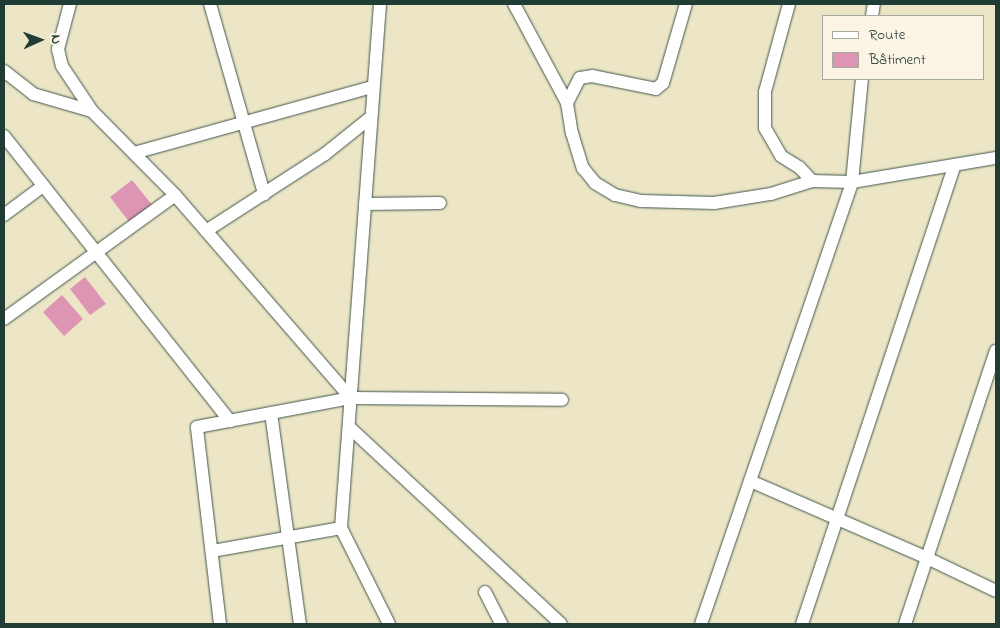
<!DOCTYPE html>
<html>
<head>
<meta charset="utf-8">
<style>
  body { margin:0 }
  #map { position:relative; width:1000px; height:628px; overflow:hidden; background:#ece6c7; font-family:"Indie Flower",sans-serif }
  div>[style] { position:absolute }
  [style*='--x'] { left:calc(var(--x)*1px); top:calc(var(--y)*1px); width:calc(var(--w)*1px); rotate:calc(var(--a)*1deg) }
  .building>* { inset:0; background:#dd95b3 }
  .roads { filter:drop-shadow(0 0 1px #3e564a) drop-shadow(0 0 1px #3e564a) }
  .minor>* { height:12px; margin:-6px; padding:0 6px; transform-origin:6px; border-radius:6px; background:#fff }
  span { translate:-50% -50%; white-space:nowrap; text-align:center; line-height:1.15; -webkit-text-stroke:4px #fcf5e5; paint-order:stroke }
  .frame { position:absolute; inset:0; border:5px solid #1f3d34; pointer-events:none }
  .legend { position:absolute; left:822px; top:15px; width:162px; height:65px; box-sizing:border-box; background:#fcf5e5; border:1px solid #a4ab9e; margin:0; padding:6px 9px; list-style:none; font-size:15px; color:#1f3d34 }
  .legend li { display:flex; align-items:center; gap:10px; height:25px }
  .legend b { width:25px; border:1px solid #a4ab9e }
  .north { position:absolute; left:15px; top:15px; width:50px; height:50px; -webkit-text-stroke:4px #fcf5e5; paint-order:stroke; rotate:88deg; font-size:14px; font-weight:700; line-height:20px; text-align:center; color:#1f3d34 }
  .north::after { content:''; display:block; margin:auto; width:18px; height:22px; background:#1f3d34; clip-path:polygon(50% 0,100% 100%,50% 72%,0 100%) }
</style>
</head>
<body>
<div id="map">
  <div class="building">
    <i style="clip-path:polygon(132px 180px,153px 206px,130px 223px,110px 197px)"></i>
    <i style="clip-path:polygon(85px 277px,106px 304px,90px 315px,70px 289px)"></i>
    <i style="clip-path:polygon(62px 295px,83px 319px,64px 336px,43px 312px)"></i>
  </div>
  <div class="roads">
    <div class="minor">
      <i style="--x:70;--y:4;--w:47;--a:104.9"></i>
      <i style="--x:58;--y:49;--w:17;--a:77"></i>
      <i style="--x:62;--y:66;--w:54;--a:56.3"></i>
      <i style="--x:210;--y:4;--w:198;--a:74.1"></i>
      <i style="--x:380;--y:4;--w:525;--a:94.26"></i>
      <i style="--x:341;--y:528;--w:107;--a:63.4"></i>
      <i style="--x:514;--y:4;--w:112;--a:61.8"></i>
      <i style="--x:567;--y:103;--w:30;--a:81"></i>
      <i style="--x:572;--y:133;--w:37;--a:73"></i>
      <i style="--x:583;--y:168;--w:19;--a:51"></i>
      <i style="--x:595;--y:183;--w:23;--a:31"></i>
      <i style="--x:615;--y:195;--w:27;--a:13"></i>
      <i style="--x:641;--y:201;--w:73;--a:1.6"></i>
      <i style="--x:714;--y:203;--w:58;--a:-9"></i>
      <i style="--x:771;--y:194;--w:43;--a:-17.6"></i>
      <i style="--x:812;--y:181;--w:40;--a:1.4"></i>
      <i style="--x:852;--y:182;--w:146;--a:-9.5"></i>
      <i style="--x:789;--y:4;--w:91;--a:105.3"></i>
      <i style="--x:765;--y:92;--w:36;--a:90"></i>
      <i style="--x:765;--y:128;--w:32;--a:60"></i>
      <i style="--x:781;--y:156;--w:22;--a:32"></i>
      <i style="--x:800;--y:168;--w:18;--a:47"></i>
      <i style="--x:872;--y:16;--w:12;--a:-81"></i>
      <i style="--x:4;--y:71;--w:37;--a:38"></i>
      <i style="--x:33;--y:94;--w:61;--a:16.1"></i>
      <i style="--x:92;--y:111;--w:118;--a:45.3"></i>
      <i style="--x:175;--y:195;--w:269;--a:49.1"></i>
      <i style="--x:567;--y:103;--w:28;--a:-63"></i>
      <i style="--x:580;--y:78;--w:12;--a:-9"></i>
      <i style="--x:592;--y:76;--w:65;--a:11.5"></i>
      <i style="--x:656;--y:89;--w:9;--a:-41"></i>
      <i style="--x:663;--y:83;--w:82;--a:-73.8"></i>
      <i style="--x:4;--y:136;--w:364;--a:51.6"></i>
      <i style="--x:134;--y:153;--w:247;--a:-15.5"></i>
      <i style="--x:365;--y:204;--w:75;--a:-0.8"></i>
      <i style="--x:4;--y:215;--w:49;--a:-36.6"></i>
      <i style="--x:206;--y:231;--w:142;--a:-32.9"></i>
      <i style="--x:325;--y:154;--w:58;--a:-38.7"></i>
      <i style="--x:4;--y:319;--w:211;--a:-35.9"></i>
      <i style="--x:271;--y:413;--w:213;--a:82.2"></i>
      <i style="--x:349;--y:427;--w:289;--a:42.9"></i>
      <i style="--x:750;--y:481;--w:193;--a:23.5"></i>
      <i style="--x:927;--y:558;--w:76;--a:25.6"></i>
      <i style="--x:212;--y:551;--w:131;--a:-10.1"></i>
      <i style="--x:485;--y:592;--w:36;--a:63"></i>
      <i style="--x:220;--y:624;--w:198;--a:-96.7"></i>
      <i style="--x:197;--y:427;--w:157;--a:-10.7"></i>
      <i style="--x:351;--y:398;--w:211;--a:0.5"></i>
      <i style="--x:701;--y:624;--w:467;--a:-71.1"></i>
      <i style="--x:852;--y:182;--w:103;--a:-84.5"></i>
      <i style="--x:802;--y:624;--w:484;--a:-71.6"></i>
      <i style="--x:905;--y:624;--w:288;--a:-71.6"></i>
    </div>
  </div>
  <div class="frame"></div>
  <ul class="legend">
  <li><b style="height:6px;background:#fff"></b>Route</li>
  <li><b style="height:14px;background:#dd95b3"></b>Bâtiment</li>
  </ul>
  <div class="north">N</div>
</div>
</body>
</html>
